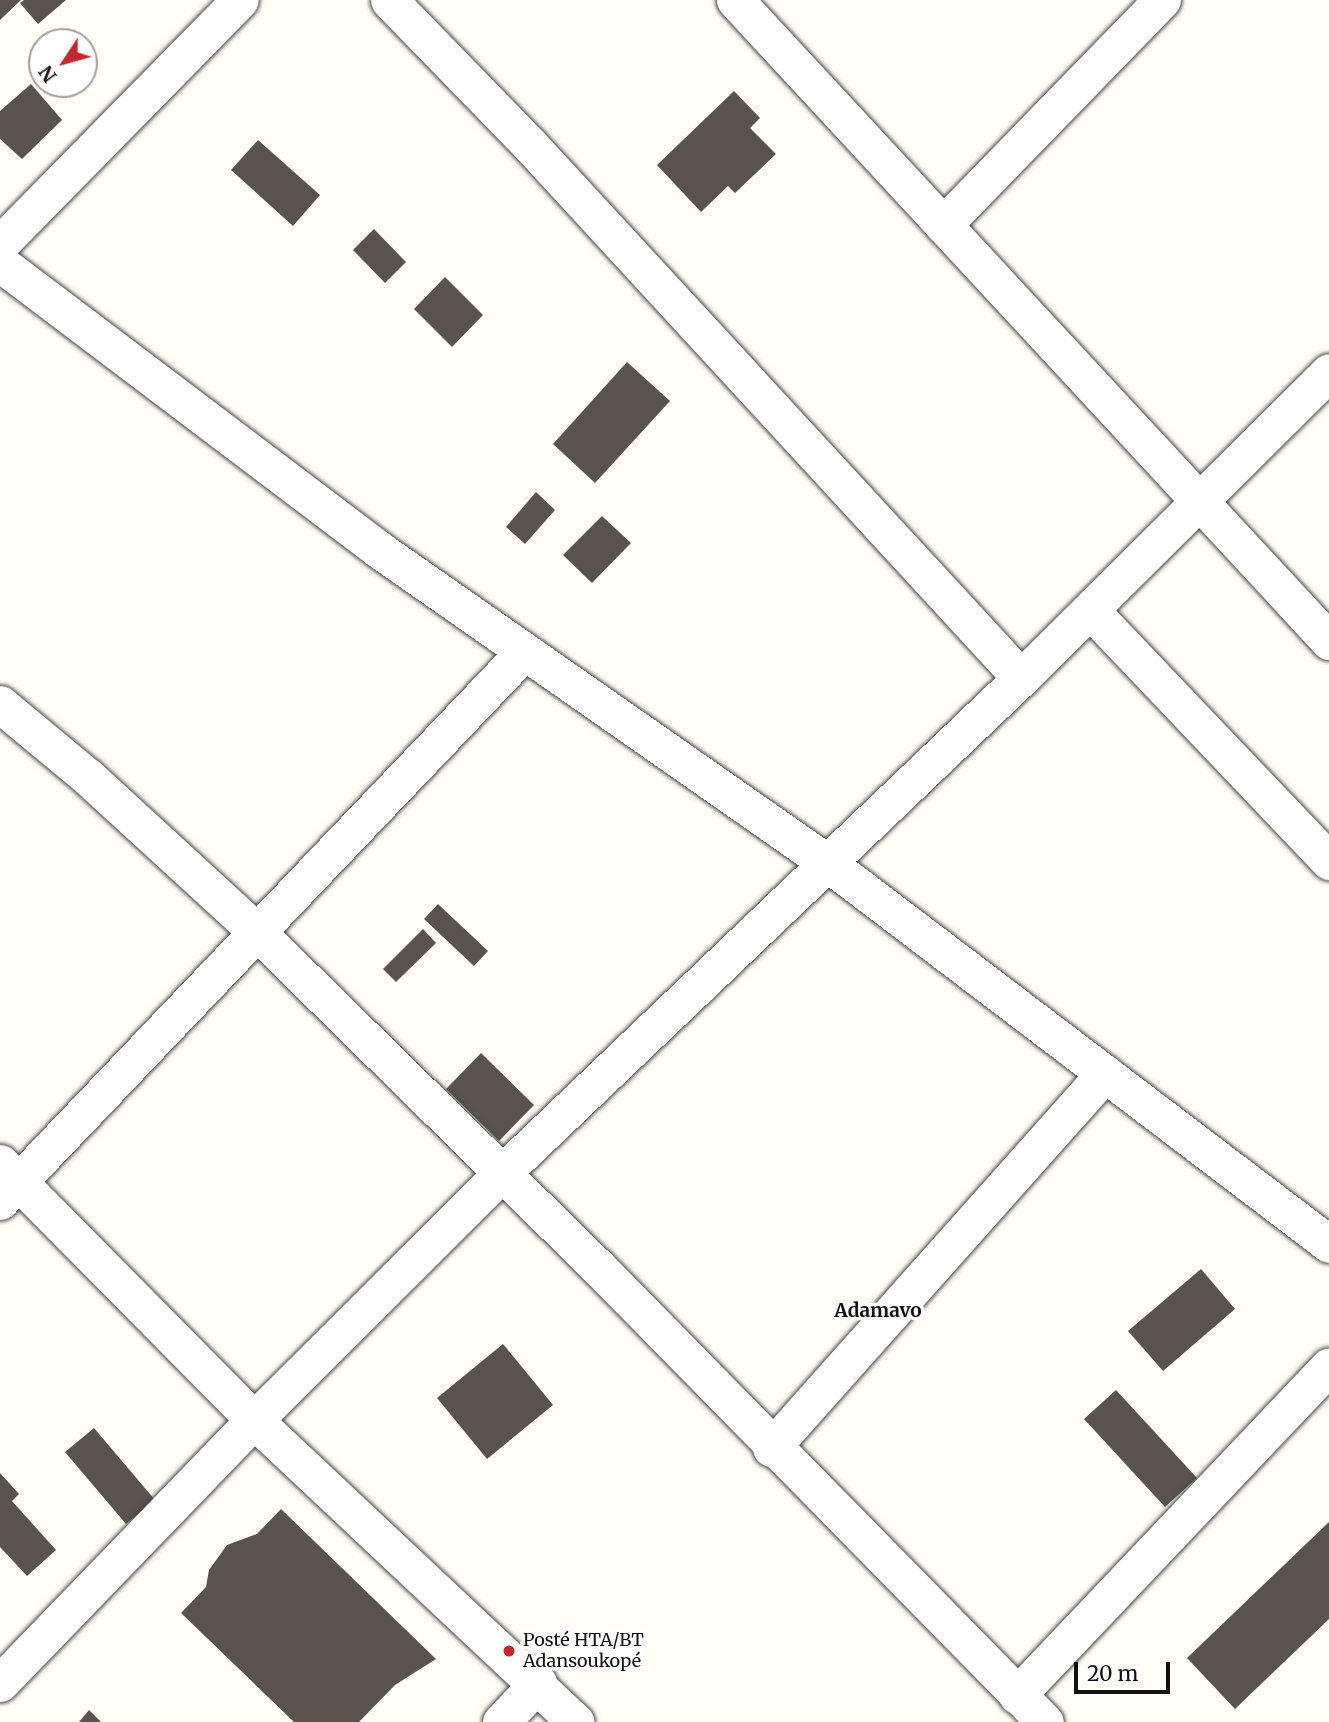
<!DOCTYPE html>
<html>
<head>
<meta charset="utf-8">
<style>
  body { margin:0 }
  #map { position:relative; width:1329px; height:1722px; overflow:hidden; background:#fffdf5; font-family:Merriweather,serif }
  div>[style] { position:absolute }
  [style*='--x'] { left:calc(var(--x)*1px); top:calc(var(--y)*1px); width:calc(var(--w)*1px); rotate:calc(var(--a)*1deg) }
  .building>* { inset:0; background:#5a524d }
  .roads { filter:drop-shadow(0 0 2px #444) drop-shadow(0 0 2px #444) }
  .minor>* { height:37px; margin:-18.5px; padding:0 18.5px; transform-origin:18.5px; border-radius:18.5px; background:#fff }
  .dots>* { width:19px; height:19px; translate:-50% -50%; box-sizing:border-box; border:4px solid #fff; border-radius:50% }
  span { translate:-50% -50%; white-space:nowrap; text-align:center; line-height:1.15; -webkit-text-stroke:7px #fff; paint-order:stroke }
  .poi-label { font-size:18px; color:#111 }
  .left { translate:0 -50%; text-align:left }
  .neighbourhood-label { font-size:19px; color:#111; font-weight:700 }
  .north { position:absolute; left:28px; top:28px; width:70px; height:70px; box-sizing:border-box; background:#fff; border:2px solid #a0a0a0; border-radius:50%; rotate:234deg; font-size:19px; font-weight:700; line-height:28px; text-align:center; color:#111 }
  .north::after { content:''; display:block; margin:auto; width:24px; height:32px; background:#c4262e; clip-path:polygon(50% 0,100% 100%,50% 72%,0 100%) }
  .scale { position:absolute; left:1074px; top:1662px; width:96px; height:32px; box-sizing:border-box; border:4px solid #111; border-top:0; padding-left:9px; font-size:21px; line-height:24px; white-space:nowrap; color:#111; -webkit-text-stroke:5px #fff; paint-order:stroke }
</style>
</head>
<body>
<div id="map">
  <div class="building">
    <i style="clip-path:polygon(0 0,21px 0,0 20px)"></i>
    <i style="clip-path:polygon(24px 0,66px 0,38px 24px,20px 3px)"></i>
    <i style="clip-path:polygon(31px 84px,62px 120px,22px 159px,0 139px,0 111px)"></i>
    <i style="clip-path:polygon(734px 91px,760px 118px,750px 128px,776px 154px,735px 193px,728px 186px,701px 212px,657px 165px)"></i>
    <i style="clip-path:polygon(258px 140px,320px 195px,293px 226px,231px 170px)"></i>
    <i style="clip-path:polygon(374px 229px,406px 262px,385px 283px,353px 250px)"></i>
    <i style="clip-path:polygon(445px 277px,483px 315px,452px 347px,414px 309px)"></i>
    <i style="clip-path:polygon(627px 362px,670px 401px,595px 483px,553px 444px)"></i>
    <i style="clip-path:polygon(536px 492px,555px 510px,525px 544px,506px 527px)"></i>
    <i style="clip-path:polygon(602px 516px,631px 543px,592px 583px,563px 555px)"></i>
    <i style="clip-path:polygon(438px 904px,488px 951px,474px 966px,424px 919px)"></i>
    <i style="clip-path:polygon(423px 929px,436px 943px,396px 982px,383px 969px)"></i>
    <i style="clip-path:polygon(481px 1053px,534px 1105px,499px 1141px,446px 1089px)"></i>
    <i style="clip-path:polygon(1201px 1269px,1235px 1309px,1163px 1371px,1128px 1331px)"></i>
    <i style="clip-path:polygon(503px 1344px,553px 1405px,487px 1459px,437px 1398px)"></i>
    <i style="clip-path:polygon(1116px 1390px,1197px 1478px,1165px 1507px,1084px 1419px)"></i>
    <i style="clip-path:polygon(94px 1428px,155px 1500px,126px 1524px,65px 1452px)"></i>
    <i style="clip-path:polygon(0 1473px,19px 1494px,12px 1501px,56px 1550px,27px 1576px,0 1547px)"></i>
    <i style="clip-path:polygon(281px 1509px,436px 1659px,395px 1685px,359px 1722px,294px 1722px,181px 1613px,206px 1587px,209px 1570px,227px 1545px,257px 1534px)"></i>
    <i style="clip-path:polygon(1329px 1522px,1329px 1619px,1235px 1709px,1187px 1658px)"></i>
    <i style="clip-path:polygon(89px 1710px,101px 1722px,79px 1722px)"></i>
  </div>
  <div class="roads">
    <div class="minor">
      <i style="--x:389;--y:0;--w:202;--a:45.8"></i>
      <i style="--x:530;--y:145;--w:725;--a:47.35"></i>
      <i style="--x:735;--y:0;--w:874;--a:47.18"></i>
      <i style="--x:943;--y:225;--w:314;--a:-45.8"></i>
      <i style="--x:0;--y:244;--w:342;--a:-45.5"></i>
      <i style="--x:0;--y:263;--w:474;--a:37.1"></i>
      <i style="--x:378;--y:549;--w:550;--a:34.93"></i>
      <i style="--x:829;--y:864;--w:628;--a:37.23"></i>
      <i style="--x:1090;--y:610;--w:347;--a:46.4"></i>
      <i style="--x:0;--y:704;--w:114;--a:39.7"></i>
      <i style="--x:88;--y:777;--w:228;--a:42.5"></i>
      <i style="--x:256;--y:931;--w:478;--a:44.5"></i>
      <i style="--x:597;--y:1266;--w:639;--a:45.51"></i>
      <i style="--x:0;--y:1163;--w:361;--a:45.3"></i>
      <i style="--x:254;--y:1420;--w:441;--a:43.2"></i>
      <i style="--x:0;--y:1201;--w:759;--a:-46.33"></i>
      <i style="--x:771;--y:1448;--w:502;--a:-48.31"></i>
      <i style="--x:0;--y:1683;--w:366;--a:-46"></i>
      <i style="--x:254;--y:1420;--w:350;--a:-44.9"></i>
      <i style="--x:502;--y:1173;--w:717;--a:-43.64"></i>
      <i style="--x:1021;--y:678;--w:434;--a:-44.8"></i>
      <i style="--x:1017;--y:1695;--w:453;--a:-46.5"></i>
      <i style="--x:501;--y:1722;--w:54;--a:-46.5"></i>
    </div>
  </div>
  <div class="dots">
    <i style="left:509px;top:1651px;background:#c4262e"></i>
  </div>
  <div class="poi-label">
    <span class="left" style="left:523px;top:1651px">Posté HTA/BT<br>Adansoukopé</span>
  </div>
  <div class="neighbourhood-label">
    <span style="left:878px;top:1311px">Adamavo</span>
  </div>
  <div class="north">N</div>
  <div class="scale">20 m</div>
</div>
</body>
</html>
